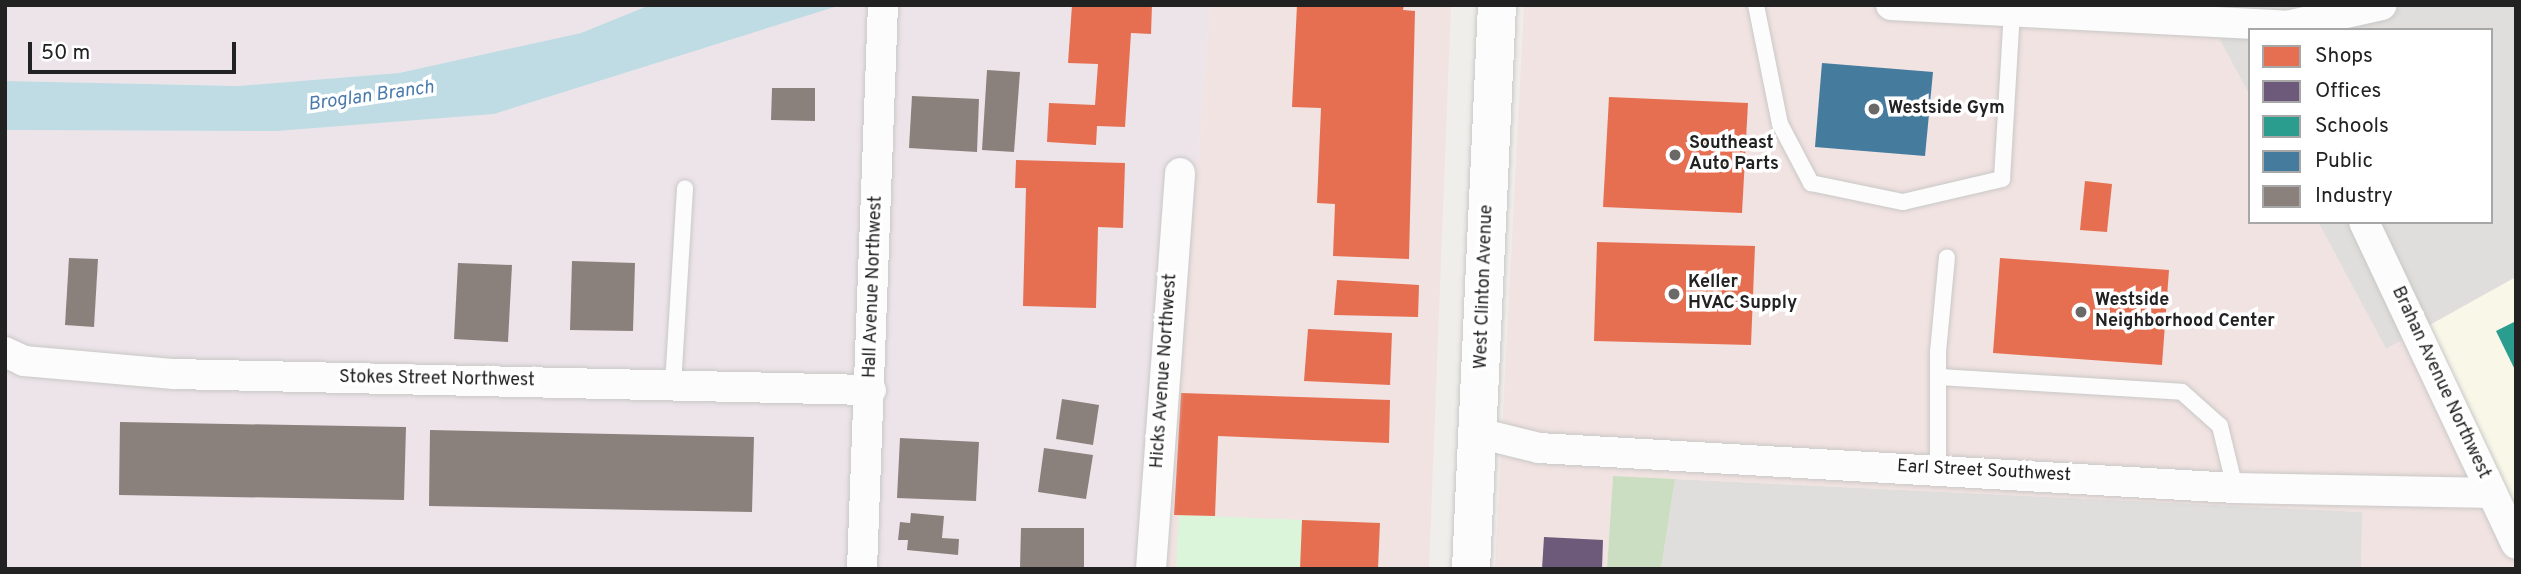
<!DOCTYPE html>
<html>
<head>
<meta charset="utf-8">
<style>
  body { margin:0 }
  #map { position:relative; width:2521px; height:574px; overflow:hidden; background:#f0eeeb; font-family:Overpass,sans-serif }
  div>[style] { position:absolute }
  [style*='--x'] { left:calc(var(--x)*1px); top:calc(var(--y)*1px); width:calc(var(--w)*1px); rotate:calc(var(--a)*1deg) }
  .residential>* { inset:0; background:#dfdedc }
  .commercial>* { inset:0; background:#f1e3e1 }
  .industrial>* { inset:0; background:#ede4e9 }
  .education>* { inset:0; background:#f8f7e8 }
  .forest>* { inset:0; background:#cbdec1 }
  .park>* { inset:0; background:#daf5da }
  .water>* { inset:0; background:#bfdbe3 }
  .shops>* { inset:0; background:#e76f51 }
  .offices>* { inset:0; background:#6d597a }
  .schools>* { inset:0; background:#2a9d8f }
  .public>* { inset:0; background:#457b9d }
  .industry>* { inset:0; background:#8a817c }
  .roads { filter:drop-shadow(0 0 2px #c9c8c7) drop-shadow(0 0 2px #c9c8c7) }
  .service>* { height:16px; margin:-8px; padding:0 8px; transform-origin:8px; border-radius:8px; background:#fdfcfc }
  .minor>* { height:30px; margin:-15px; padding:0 15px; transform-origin:15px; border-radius:15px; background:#fdfcfc }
  .tertiary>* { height:38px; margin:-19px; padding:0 19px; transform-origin:19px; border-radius:19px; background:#fdfcfc }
  .dots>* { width:19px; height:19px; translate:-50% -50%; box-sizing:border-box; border:4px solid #fff; border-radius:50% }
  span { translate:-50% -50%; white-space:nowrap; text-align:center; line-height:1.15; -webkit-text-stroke:7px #fff; paint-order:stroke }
  .poi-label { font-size:18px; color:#222; font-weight:700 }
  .left { translate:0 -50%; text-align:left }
  .street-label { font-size:18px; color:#222 }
  .water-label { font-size:19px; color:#4a7aab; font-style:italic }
  .frame { position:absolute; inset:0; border:7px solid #222; pointer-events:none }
  .legend { position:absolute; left:2248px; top:28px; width:245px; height:196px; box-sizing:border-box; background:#fff; border:2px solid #a7a7a7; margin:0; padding:9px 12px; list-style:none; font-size:21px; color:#222 }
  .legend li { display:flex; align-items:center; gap:14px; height:35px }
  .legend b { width:35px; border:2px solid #a7a7a7 }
  .scale { position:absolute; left:28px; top:42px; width:208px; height:32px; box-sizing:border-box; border:4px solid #222; border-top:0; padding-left:9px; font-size:21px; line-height:24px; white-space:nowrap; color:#222; -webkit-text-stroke:5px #fff; paint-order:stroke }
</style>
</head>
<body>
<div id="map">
  <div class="residential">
    <i style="clip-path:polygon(2201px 5px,2516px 5px,2516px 277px,2386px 349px,2318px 222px,2491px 222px,2491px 30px,2250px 30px,2250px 96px)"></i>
    <i style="clip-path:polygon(1675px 479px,2363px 512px,2361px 569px,1661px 569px)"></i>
  </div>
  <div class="commercial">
    <i style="clip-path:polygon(1210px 5px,1451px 5px,1429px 569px,1167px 569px)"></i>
    <i style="clip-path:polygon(1524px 5px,2201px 5px,2250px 96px,2250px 222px,2318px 222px,2386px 349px,2423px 329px,2507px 505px,2516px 500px,2516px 569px,2361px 569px,2362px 512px,1613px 476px,1607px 569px,1495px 569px)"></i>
  </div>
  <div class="industrial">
    <i style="clip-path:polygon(5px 5px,650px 5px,581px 33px,399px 73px,238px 86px,5px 81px)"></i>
    <i style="clip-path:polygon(841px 5px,1210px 5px,1167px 569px,5px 569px,5px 130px,277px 131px,494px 114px)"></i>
  </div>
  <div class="education">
    <i style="clip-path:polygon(2516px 277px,2516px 500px,2506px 505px,2423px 329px)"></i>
  </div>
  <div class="forest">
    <i style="clip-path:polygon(1613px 476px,1675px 479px,1661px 569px,1607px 569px)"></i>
  </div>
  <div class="park">
    <i style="clip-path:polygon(1179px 515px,1380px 523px,1378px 569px,1176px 567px)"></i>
  </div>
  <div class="water">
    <i style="clip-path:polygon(650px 5px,841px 5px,494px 114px,277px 131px,5px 130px,5px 81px,238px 86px,399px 73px,581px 33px)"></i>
  </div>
  <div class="shops">
    <i style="clip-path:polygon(1072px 5px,1152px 5px,1151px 34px,1131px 33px,1125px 127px,1097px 126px,1096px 145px,1047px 142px,1049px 103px,1095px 105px,1098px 64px,1068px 63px)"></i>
    <i style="clip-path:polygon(1297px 5px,1404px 5px,1403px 10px,1415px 11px,1409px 259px,1333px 256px,1335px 204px,1317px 203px,1321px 108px,1292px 107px)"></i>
    <i style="clip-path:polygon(1609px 97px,1748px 103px,1742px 213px,1603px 207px)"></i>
    <i style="clip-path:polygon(1016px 160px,1125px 163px,1123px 228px,1098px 227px,1096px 308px,1023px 306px,1026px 188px,1015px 188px)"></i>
    <i style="clip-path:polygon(2085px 181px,2112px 184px,2107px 232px,2080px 230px)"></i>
    <i style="clip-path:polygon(1597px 242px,1755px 246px,1751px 345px,1594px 341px)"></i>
    <i style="clip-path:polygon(2000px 258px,2169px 270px,2162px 365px,1993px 353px)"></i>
    <i style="clip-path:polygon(1337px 280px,1419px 285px,1418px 317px,1334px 315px)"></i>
    <i style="clip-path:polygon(1308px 329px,1392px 333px,1390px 385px,1304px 381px)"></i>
    <i style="clip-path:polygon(1181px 393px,1390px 400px,1389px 443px,1218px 436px,1215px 516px,1174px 515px)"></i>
    <i style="clip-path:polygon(1302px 520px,1380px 523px,1378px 569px,1300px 569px)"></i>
  </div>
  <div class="offices">
    <i style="clip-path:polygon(1544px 537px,1603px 540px,1602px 569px,1542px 569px)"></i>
  </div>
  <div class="schools">
    <i style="clip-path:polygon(2516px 321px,2516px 372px,2496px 331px)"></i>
  </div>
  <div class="public">
    <i style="clip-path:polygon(1822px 63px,1933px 72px,1925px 156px,1815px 147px)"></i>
  </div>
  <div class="industry">
    <i style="clip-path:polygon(987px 70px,1020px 72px,1014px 152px,982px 150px)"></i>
    <i style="clip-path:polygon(772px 88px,815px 88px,815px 121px,771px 120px)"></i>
    <i style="clip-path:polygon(912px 96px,979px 99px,977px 152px,909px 148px)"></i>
    <i style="clip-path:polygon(69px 258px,98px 259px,94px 327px,65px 325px)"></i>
    <i style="clip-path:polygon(572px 261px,635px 263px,633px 331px,570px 330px)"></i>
    <i style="clip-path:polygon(458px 263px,512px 265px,508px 342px,454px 339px)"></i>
    <i style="clip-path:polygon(1062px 399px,1099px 405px,1093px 445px,1056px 439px)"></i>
    <i style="clip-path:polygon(120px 422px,406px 427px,404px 500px,119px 495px)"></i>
    <i style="clip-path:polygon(430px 430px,754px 437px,752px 512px,429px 506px)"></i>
    <i style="clip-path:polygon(900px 438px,979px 442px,976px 501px,897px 498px)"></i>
    <i style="clip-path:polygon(1044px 448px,1093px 455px,1086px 499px,1038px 492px)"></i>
    <i style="clip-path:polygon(911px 513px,944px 516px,942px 538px,959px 539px,958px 555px,907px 550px,908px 540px,898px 540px,900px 522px,910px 523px)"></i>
    <i style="clip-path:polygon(1021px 528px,1084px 528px,1084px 568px,1020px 568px)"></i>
  </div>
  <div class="roads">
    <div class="service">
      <i style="--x:1756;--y:5;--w:121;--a:78.6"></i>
      <i style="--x:1780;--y:124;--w:67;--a:62.3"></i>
      <i style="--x:1811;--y:183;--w:94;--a:11.7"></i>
      <i style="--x:1903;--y:202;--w:102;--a:-13.1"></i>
      <i style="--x:2002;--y:179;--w:166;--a:-86.6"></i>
      <i style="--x:1939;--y:377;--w:243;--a:3.5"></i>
      <i style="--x:2182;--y:392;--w:51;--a:41.8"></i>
      <i style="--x:2220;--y:426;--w:64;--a:76.4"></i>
      <i style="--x:673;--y:385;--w:197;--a:-86.5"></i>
      <i style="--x:1938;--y:468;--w:116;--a:-90"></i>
      <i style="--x:1938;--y:352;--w:95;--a:-84.6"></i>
    </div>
    <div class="minor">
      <i style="--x:1891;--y:5;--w:397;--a:3"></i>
      <i style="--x:2287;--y:26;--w:97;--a:-12.5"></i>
      <i style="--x:2364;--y:222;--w:356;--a:64.7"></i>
      <i style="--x:5;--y:352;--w:21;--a:25"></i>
      <i style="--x:24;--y:361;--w:151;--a:5"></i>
      <i style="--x:174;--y:374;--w:697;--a:1.32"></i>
      <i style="--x:1478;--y:433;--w:63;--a:13.8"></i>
      <i style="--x:1539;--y:448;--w:697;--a:3.29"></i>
      <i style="--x:2235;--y:488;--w:256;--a:1.1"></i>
      <i style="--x:862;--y:569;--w:564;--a:-87.87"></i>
      <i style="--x:1151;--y:569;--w:397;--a:-85.8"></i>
    </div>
    <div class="tertiary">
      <i style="--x:1471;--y:569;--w:565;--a:-87.36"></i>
    </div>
  </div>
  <div class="dots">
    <i style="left:1874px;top:109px;background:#6a6968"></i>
    <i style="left:1675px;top:155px;background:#6a6968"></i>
    <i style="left:1674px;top:294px;background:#6a6968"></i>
    <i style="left:2081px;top:312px;background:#6a6968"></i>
  </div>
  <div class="poi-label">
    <span class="left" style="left:1888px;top:109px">Westside Gym</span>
    <span class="left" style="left:1689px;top:155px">Southeast<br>Auto Parts</span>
    <span class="left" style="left:1688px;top:294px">Keller<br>HVAC Supply</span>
    <span class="left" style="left:2095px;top:312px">Westside<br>Neighborhood Center</span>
  </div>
  <div class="street-label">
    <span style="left:874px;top:287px;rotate:-88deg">Hall Avenue Northwest</span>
    <span style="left:1485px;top:287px;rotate:-88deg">West Clinton Avenue</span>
    <span style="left:1165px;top:371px;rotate:-86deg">Hicks Avenue Northwest</span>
    <span style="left:437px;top:380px;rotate:1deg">Stokes Street Northwest</span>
    <span style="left:2440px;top:383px;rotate:65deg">Brahan Avenue Northwest</span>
    <span style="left:1984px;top:472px;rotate:3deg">Earl Street Southwest</span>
  </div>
  <div class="water-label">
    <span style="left:371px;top:97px;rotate:-8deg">Broglan Branch</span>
  </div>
  <div class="frame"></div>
  <ul class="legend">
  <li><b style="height:19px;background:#e76f51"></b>Shops</li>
  <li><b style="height:19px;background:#6d597a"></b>Offices</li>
  <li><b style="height:19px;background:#2a9d8f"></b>Schools</li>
  <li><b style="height:19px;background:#457b9d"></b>Public</li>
  <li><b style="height:19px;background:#8a817c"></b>Industry</li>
  </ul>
  <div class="scale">50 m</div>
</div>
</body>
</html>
